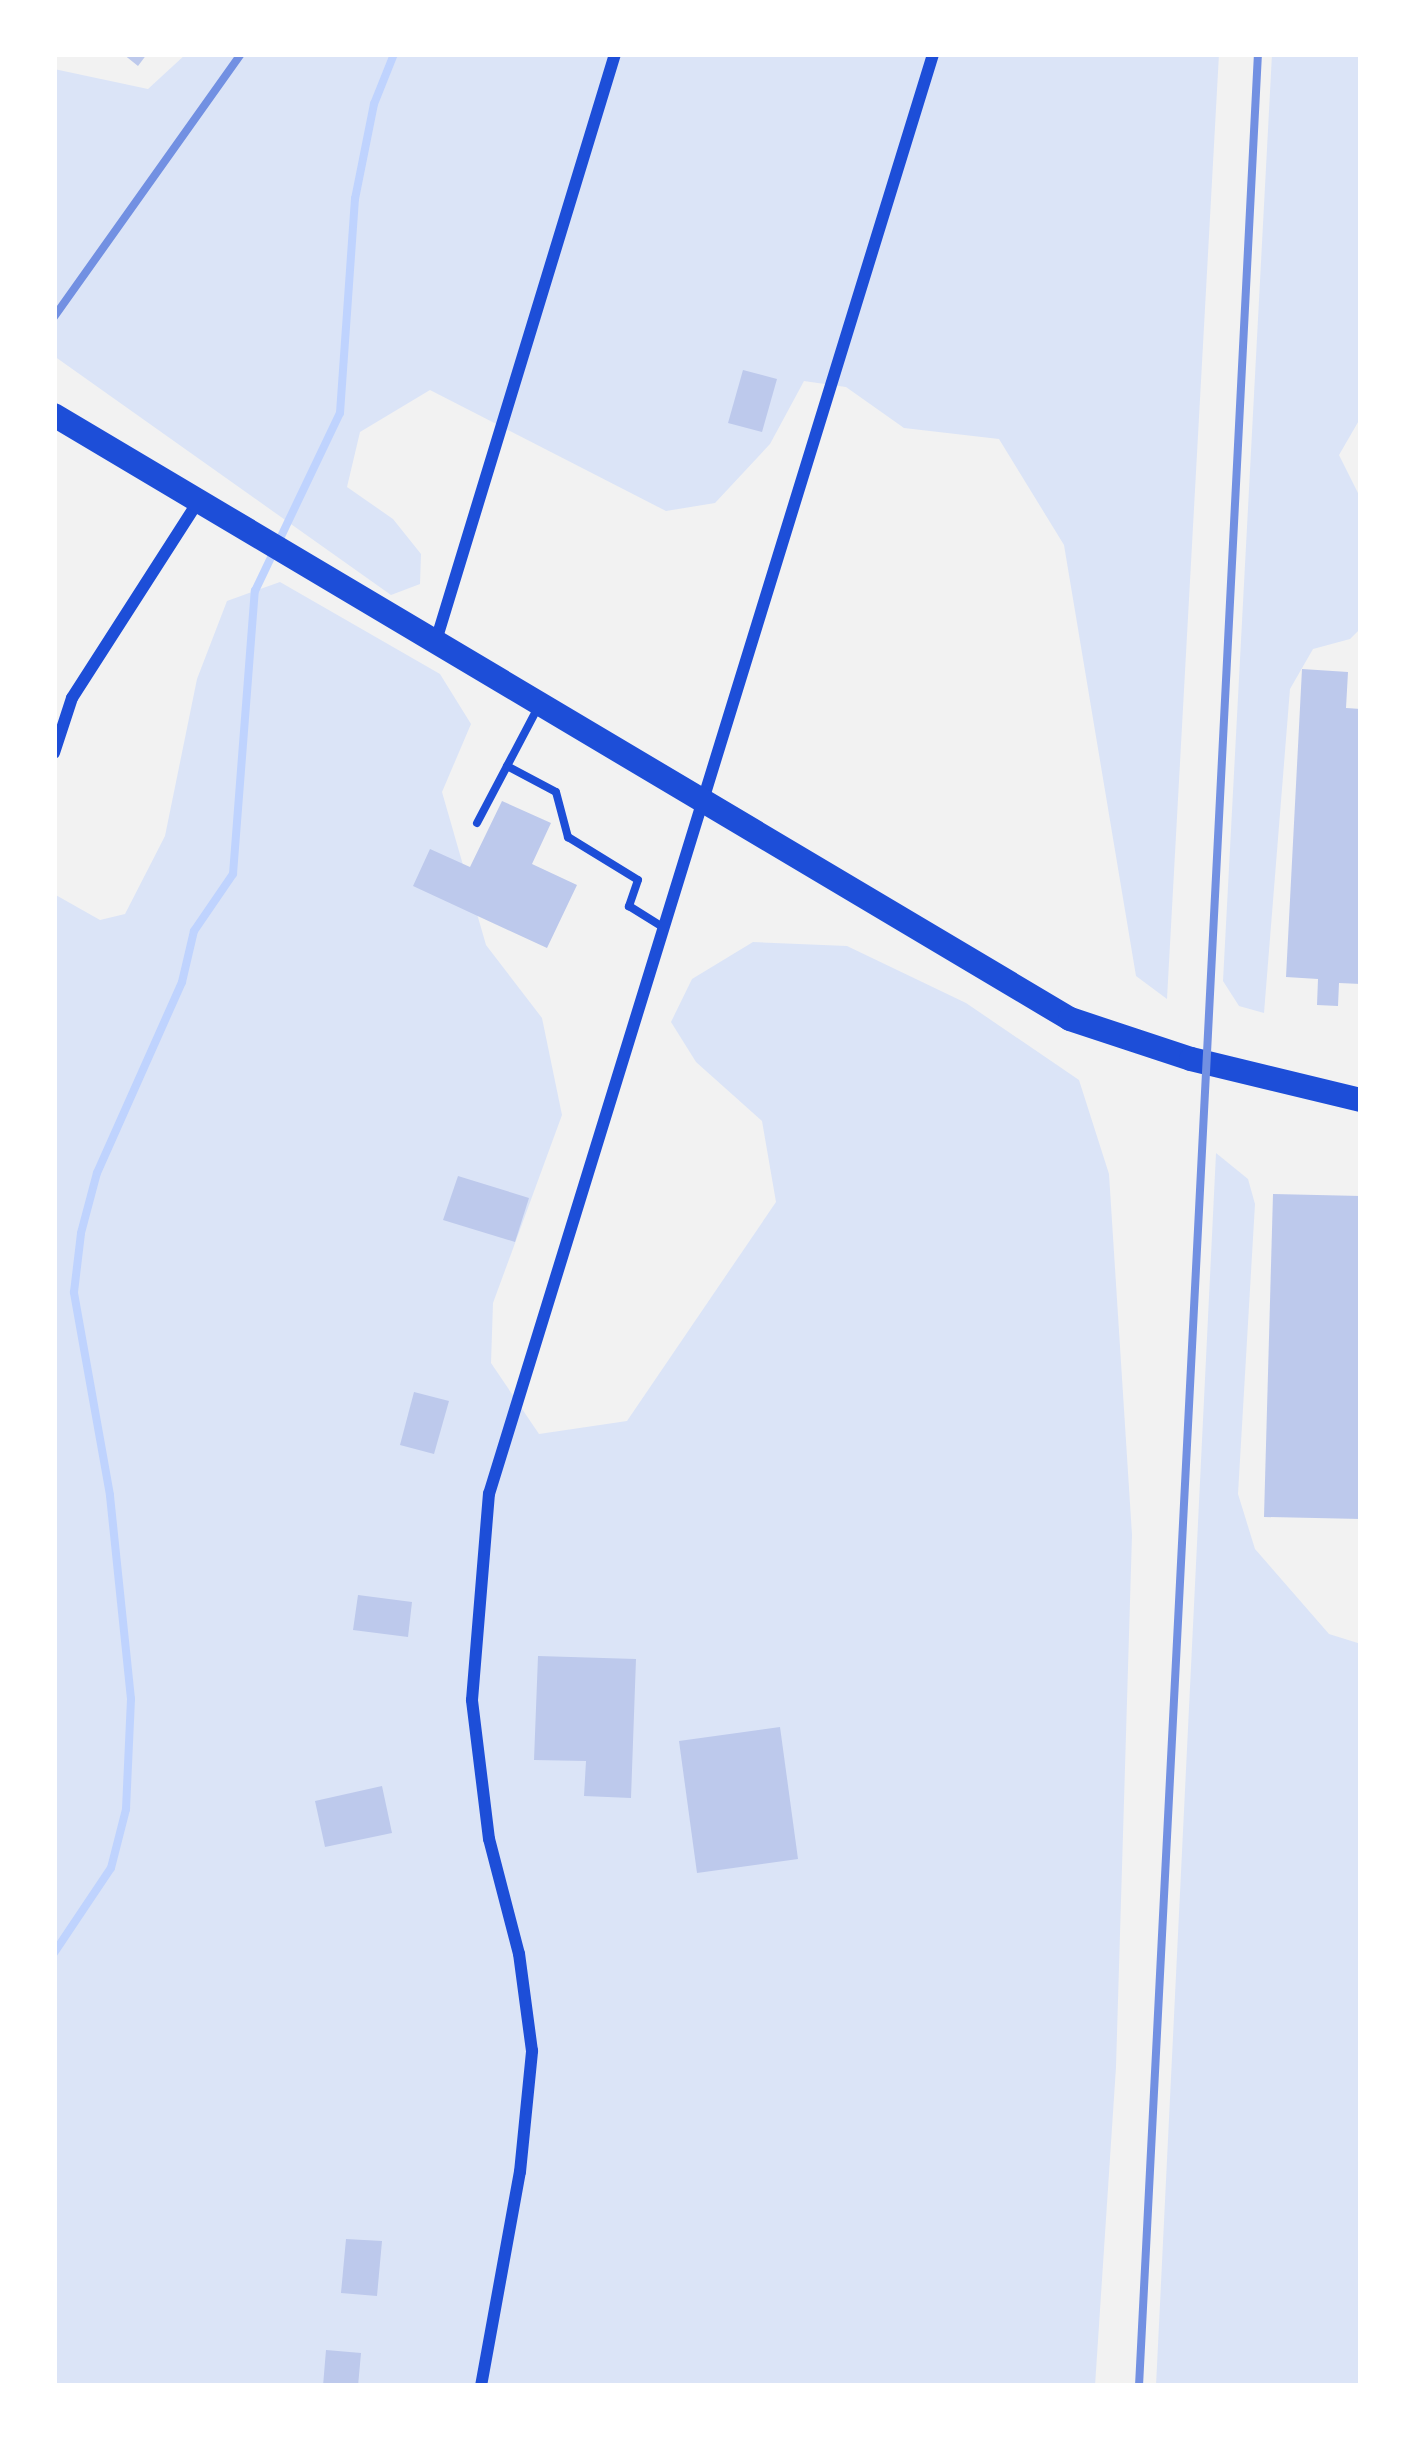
<!DOCTYPE html>
<html>
<head>
<meta charset="utf-8">
<style>
  body { margin:0 }
  #map { position:relative; width:1415px; height:2440px; overflow:hidden; background:#f2f2f2; font-family:"DejaVu Sans",sans-serif }
  div>[style] { position:absolute }
  [style*='--x'] { left:calc(var(--x)*1px); top:calc(var(--y)*1px); width:calc(var(--w)*1px); rotate:calc(var(--a)*1deg) }
  .green>* { inset:0; background:#dbe4f7 }
  .stream>* { height:8px; margin:-4px; padding:0 4px; transform-origin:4px; border-radius:4px; background:#bfd3fe }
  .building>* { inset:0; background:#bdc9ec }
  .service>* { height:8px; margin:-4px; padding:0 4px; transform-origin:4px; border-radius:4px; background:#1d4ed8 }
  .minor>* { height:12px; margin:-6px; padding:0 6px; transform-origin:6px; border-radius:6px; background:#1d4ed8 }
  .secondary>* { height:24px; margin:-12px; padding:0 12px; transform-origin:12px; border-radius:12px; background:#1d4ed8 }
  .rail>* { height:8px; margin:-4px; padding:0 4px; transform-origin:4px; border-radius:4px; background:#7290e2 }
  span { translate:-50% -50%; white-space:nowrap; text-align:center; line-height:1.15; -webkit-text-stroke:9px #fff; paint-order:stroke }
  .frame { position:absolute; inset:0; border:57px solid #fff; pointer-events:none }
</style>
</head>
<body>
<div id="map">
  <div class="green">
    <i style="clip-path:polygon(186px 54px,1219px 54px,1167px 999px,1136px 976px,1064px 545px,999px 439px,904px 428px,846px 387px,804px 381px,770px 444px,715px 503px,666px 511px,430px 390px,360px 432px,347px 487px,393px 519px,421px 554px,420px 584px,391px 595px,54px 356px,54px 69px,148px 89px)"></i>
    <i style="clip-path:polygon(1272px 54px,1361px 54px,1361px 417px,1339px 455px,1361px 499px,1361px 628px,1350px 639px,1313px 649px,1290px 689px,1264px 1013px,1239px 1006px,1223px 981px)"></i>
    <i style="clip-path:polygon(280px 582px,440px 674px,471px 724px,442px 792px,486px 945px,542px 1018px,562px 1115px,493px 1303px,491px 1363px,539px 1434px,627px 1421px,776px 1202px,762px 1121px,696px 1062px,671px 1022px,692px 979px,753px 942px,847px 946px,966px 1003px,1079px 1080px,1109px 1174px,1132px 1535px,1116px 2067px,1095px 2386px,54px 2386px,54px 894px,100px 920px,125px 914px,165px 836px,197px 679px,227px 601px)"></i>
    <i style="clip-path:polygon(1216px 1153px,1248px 1179px,1255px 1204px,1238px 1494px,1255px 1549px,1329px 1634px,1361px 1644px,1361px 2386px,1156px 2386px)"></i>
  </div>
  <div class="stream">
    <i style="--x:54;--y:1953;--w:102;--a:-56.2"></i>
    <i style="--x:111;--y:1868;--w:61;--a:-75.7"></i>
    <i style="--x:126;--y:1809;--w:110;--a:-87.4"></i>
    <i style="--x:131;--y:1699;--w:205;--a:-95.9"></i>
    <i style="--x:110;--y:1495;--w:206;--a:-100.1"></i>
    <i style="--x:74;--y:1292;--w:59;--a:-83.2"></i>
    <i style="--x:81;--y:1233;--w:62;--a:-75.1"></i>
    <i style="--x:97;--y:1173;--w:209;--a:-66"></i>
    <i style="--x:182;--y:982;--w:52;--a:-76.8"></i>
    <i style="--x:194;--y:931;--w:69;--a:-55.6"></i>
    <i style="--x:233;--y:874;--w:284;--a:-85.6"></i>
    <i style="--x:255;--y:591;--w:197;--a:-64.5"></i>
    <i style="--x:340;--y:413;--w:215;--a:-86"></i>
    <i style="--x:355;--y:199;--w:97;--a:-78.7"></i>
    <i style="--x:374;--y:104;--w:54;--a:-68.2"></i>
  </div>
  <div class="building">
    <i style="clip-path:polygon(123px 54px,147px 54px,138px 66px)"></i>
    <i style="clip-path:polygon(743px 370px,777px 379px,762px 432px,728px 423px)"></i>
    <i style="clip-path:polygon(1302px 669px,1348px 672px,1346px 708px,1361px 709px,1361px 984px,1339px 983px,1338px 1006px,1317px 1005px,1318px 979px,1286px 977px)"></i>
    <i style="clip-path:polygon(502px 801px,551px 823px,532px 864px,577px 885px,547px 948px,413px 886px,430px 849px,470px 867px)"></i>
    <i style="clip-path:polygon(458px 1176px,529px 1198px,515px 1242px,443px 1220px)"></i>
    <i style="clip-path:polygon(1273px 1194px,1361px 1196px,1361px 1519px,1264px 1517px)"></i>
    <i style="clip-path:polygon(414px 1392px,449px 1401px,434px 1454px,400px 1445px)"></i>
    <i style="clip-path:polygon(358px 1595px,412px 1602px,408px 1637px,353px 1630px)"></i>
    <i style="clip-path:polygon(538px 1656px,636px 1659px,631px 1798px,584px 1796px,586px 1761px,534px 1760px)"></i>
    <i style="clip-path:polygon(780px 1727px,798px 1859px,697px 1873px,679px 1741px)"></i>
    <i style="clip-path:polygon(382px 1786px,392px 1833px,325px 1847px,315px 1801px)"></i>
    <i style="clip-path:polygon(346px 2239px,382px 2241px,377px 2296px,341px 2293px)"></i>
    <i style="clip-path:polygon(326px 2350px,361px 2353px,358px 2386px,323px 2386px)"></i>
  </div>
  <div class="service">
    <i style="--x:507;--y:766;--w:55;--a:28"></i>
    <i style="--x:556;--y:792;--w:47;--a:75.1"></i>
    <i style="--x:568;--y:837;--w:82;--a:31.6"></i>
    <i style="--x:638;--y:880;--w:28;--a:109"></i>
    <i style="--x:629;--y:906;--w:39;--a:32"></i>
    <i style="--x:477;--y:823;--w:129;--a:-62.2"></i>
  </div>
  <div class="minor">
    <i style="--x:435;--y:644;--w:617;--a:-73.03"></i>
    <i style="--x:54;--y:753;--w:58;--a:-71.9"></i>
    <i style="--x:72;--y:698;--w:229;--a:-57.3"></i>
    <i style="--x:481;--y:2386;--w:218;--a:-79.7"></i>
    <i style="--x:520;--y:2172;--w:122;--a:-84.3"></i>
    <i style="--x:532;--y:2051;--w:98;--a:-97.6"></i>
    <i style="--x:519;--y:1954;--w:119;--a:-104.6"></i>
    <i style="--x:489;--y:1839;--w:140;--a:-97"></i>
    <i style="--x:472;--y:1700;--w:207;--a:-85.3"></i>
    <i style="--x:489;--y:1494;--w:1507;--a:-72.86"></i>
  </div>
  <div class="secondary">
    <i style="--x:54;--y:415;--w:1182;--a:30.73"></i>
    <i style="--x:1070;--y:1019;--w:127;--a:18.3"></i>
    <i style="--x:1191;--y:1059;--w:175;--a:13.6"></i>
  </div>
  <div class="rail">
    <i style="--x:54;--y:317;--w:323;--a:-54.6"></i>
    <i style="--x:1139;--y:2386;--w:2335;--a:-87.08"></i>
  </div>
  <div class="frame"></div>
</div>
</body>
</html>
